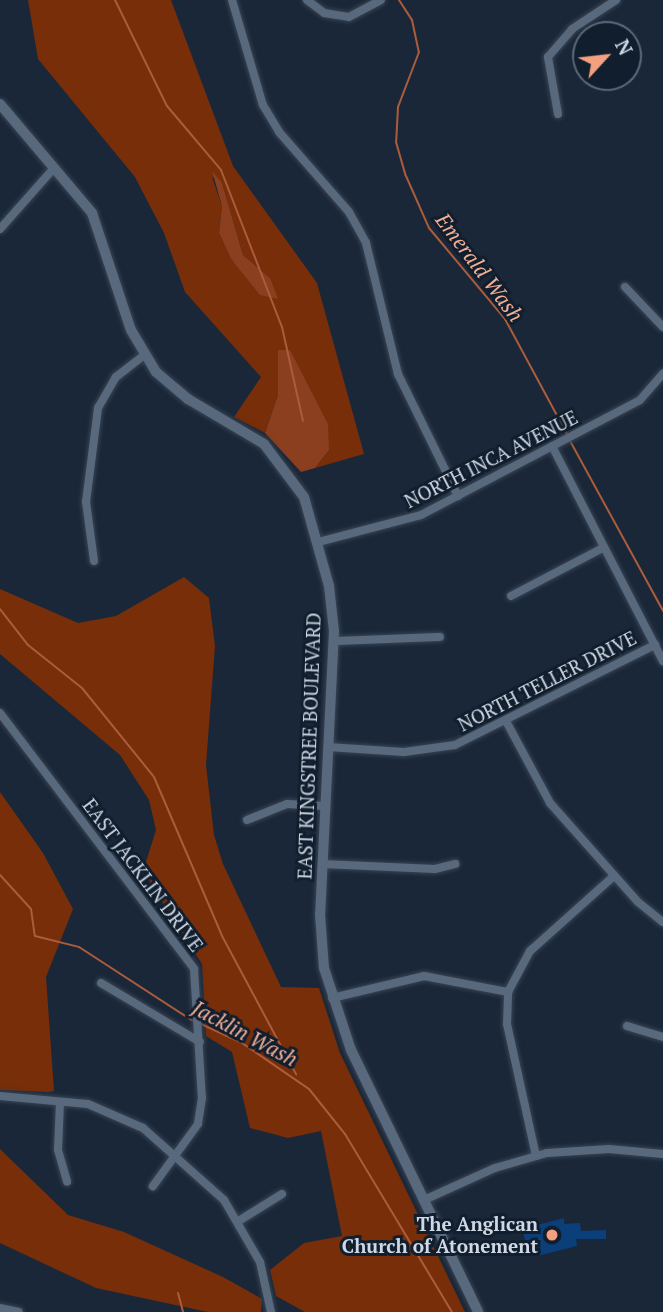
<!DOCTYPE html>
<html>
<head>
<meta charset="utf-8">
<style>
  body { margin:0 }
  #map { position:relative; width:663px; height:1312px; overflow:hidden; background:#1a2739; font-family:"PT Serif",serif }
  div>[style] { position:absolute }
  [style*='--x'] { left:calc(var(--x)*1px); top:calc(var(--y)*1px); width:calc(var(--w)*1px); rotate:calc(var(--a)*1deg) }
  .green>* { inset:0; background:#772e09 }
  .forest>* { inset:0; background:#8b3f1e }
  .stream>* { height:2px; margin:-1px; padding:0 1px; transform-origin:1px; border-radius:1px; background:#ab5c3c }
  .building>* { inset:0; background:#0a3f79 }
  .roads { filter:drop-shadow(0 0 2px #394452) drop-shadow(0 0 2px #394452) }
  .street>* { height:8px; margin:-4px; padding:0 4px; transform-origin:4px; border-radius:4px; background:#59697d }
  .secondary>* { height:10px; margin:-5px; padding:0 5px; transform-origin:5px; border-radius:5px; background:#59697d }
  .dots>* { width:19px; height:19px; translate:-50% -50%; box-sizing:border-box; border:4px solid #111e2e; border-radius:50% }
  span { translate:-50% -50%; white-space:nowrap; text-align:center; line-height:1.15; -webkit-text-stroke:6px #111e2e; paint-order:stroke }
  .street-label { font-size:19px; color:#cfd8e4 }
  .poi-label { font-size:19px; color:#cfd8e4; font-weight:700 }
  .right { translate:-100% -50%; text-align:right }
  .water-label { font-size:21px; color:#f1af95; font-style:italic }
  .north { position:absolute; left:572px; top:21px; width:70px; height:70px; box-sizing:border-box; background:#111e2e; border:2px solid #5d6877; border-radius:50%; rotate:63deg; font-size:19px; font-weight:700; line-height:28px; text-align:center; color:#cfd8e4 }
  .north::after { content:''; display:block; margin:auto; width:24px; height:32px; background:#f2a080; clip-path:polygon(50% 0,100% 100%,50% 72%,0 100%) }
</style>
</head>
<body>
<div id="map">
  <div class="green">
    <i style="clip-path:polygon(evenodd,28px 0,171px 0,233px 166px,317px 283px,364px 454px,315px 468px,329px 450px,290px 350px,278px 350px,278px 395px,265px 433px,234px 417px,261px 377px,185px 292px,164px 233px,135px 177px,38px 59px,28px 0,212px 177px,222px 183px,243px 255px,270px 278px,246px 275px,231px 259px,219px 233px,222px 206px,212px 177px)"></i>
    <i style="clip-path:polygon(184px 577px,209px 598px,215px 646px,206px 765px,214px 835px,223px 864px,281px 987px,319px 988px,340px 1053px,465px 1312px,305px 1312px,276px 1296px,270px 1270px,304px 1243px,342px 1236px,321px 1131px,288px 1138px,250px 1128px,232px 1052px,206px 1036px,202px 964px,150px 883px,146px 862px,156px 830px,149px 800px,120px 755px,0 654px,0 589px,78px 623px,116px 616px)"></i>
    <i style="clip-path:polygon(0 792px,43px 853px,73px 909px,46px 977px,54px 1091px,49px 1092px,0 1090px)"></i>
    <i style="clip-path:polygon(0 1149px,68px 1215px,124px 1232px,223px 1277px,262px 1299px,261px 1312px,208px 1312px,96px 1288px,0 1243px)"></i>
  </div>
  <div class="forest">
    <i style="clip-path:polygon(212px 171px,222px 183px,243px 255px,270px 278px,278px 299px,260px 295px,231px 259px,219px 233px,222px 206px)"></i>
    <i style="clip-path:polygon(278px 350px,290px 350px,328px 424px,329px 450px,315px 468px,301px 472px,265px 433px,278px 395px)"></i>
  </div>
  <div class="stream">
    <i style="--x:115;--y:0;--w:118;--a:63.9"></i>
    <i style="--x:167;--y:106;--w:84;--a:49.8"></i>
    <i style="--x:221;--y:170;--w:168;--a:68.8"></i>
    <i style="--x:282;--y:327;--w:96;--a:77.4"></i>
    <i style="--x:399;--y:0;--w:24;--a:57"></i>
    <i style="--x:412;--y:20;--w:33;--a:78"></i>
    <i style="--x:419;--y:52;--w:59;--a:110.9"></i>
    <i style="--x:398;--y:107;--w:35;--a:93"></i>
    <i style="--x:396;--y:142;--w:35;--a:74"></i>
    <i style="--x:406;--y:176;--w:57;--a:66.1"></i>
    <i style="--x:429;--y:228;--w:119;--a:50.1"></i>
    <i style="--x:505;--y:319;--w:131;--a:61.7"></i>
    <i style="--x:569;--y:439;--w:196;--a:61.3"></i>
    <i style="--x:0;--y:609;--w:46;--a:52.1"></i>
    <i style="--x:28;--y:645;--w:69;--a:38.5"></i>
    <i style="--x:82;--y:688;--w:114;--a:51"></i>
    <i style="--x:154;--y:777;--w:173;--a:66.8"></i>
    <i style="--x:222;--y:936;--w:157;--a:61.8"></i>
    <i style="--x:0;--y:875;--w:46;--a:47.6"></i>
    <i style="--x:31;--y:909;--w:27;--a:82"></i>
    <i style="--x:35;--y:936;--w:45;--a:14"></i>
    <i style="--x:79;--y:947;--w:140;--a:33"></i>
    <i style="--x:201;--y:1024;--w:45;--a:24.9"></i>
    <i style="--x:242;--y:1043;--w:81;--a:34.5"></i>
    <i style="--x:309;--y:1089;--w:58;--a:51.3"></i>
    <i style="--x:345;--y:1134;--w:208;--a:59"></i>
    <i style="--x:178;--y:1293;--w:20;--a:75"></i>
  </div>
  <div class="building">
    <i style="clip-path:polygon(564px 1218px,564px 1224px,580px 1223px,581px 1231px,606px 1230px,606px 1239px,576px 1239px,577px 1246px,541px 1255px,528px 1249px,522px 1229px)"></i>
  </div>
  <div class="roads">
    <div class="street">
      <i style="--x:232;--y:0;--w:109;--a:73.6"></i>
      <i style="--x:263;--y:105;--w:31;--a:59"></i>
      <i style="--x:279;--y:132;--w:106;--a:48.8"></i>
      <i style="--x:349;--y:212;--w:35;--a:61"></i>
      <i style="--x:366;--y:243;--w:135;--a:76.3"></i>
      <i style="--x:398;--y:374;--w:136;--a:63.8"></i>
      <i style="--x:307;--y:0;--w:21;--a:37"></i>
      <i style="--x:324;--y:13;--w:25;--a:9"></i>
      <i style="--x:349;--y:17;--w:36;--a:-28"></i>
      <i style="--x:558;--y:114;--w:58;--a:-100"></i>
      <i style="--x:548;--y:57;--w:37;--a:-49"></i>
      <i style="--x:572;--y:29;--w:53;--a:-33.4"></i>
      <i style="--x:0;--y:229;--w:81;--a:-48.5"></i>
      <i style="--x:625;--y:287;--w:55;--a:46.5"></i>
      <i style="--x:552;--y:446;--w:242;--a:62.7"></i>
      <i style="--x:318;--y:542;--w:106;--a:-14.7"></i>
      <i style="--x:421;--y:515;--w:247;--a:-27.7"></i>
      <i style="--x:640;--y:400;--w:35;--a:-49"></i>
      <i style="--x:94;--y:561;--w:60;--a:-97.7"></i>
      <i style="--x:86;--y:502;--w:95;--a:-82.7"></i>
      <i style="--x:98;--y:408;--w:36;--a:-60"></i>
      <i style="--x:116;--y:377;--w:36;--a:-38"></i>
      <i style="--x:511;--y:596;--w:104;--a:-27.6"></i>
      <i style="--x:334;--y:641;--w:106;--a:-2.2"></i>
      <i style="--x:0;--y:713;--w:321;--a:52.8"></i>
      <i style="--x:194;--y:969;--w:129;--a:86.5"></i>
      <i style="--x:202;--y:1098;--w:26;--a:99"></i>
      <i style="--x:198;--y:1124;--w:77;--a:126"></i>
      <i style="--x:507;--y:723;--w:91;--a:61.7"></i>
      <i style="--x:550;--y:803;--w:132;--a:48.4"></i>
      <i style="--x:638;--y:902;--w:32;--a:39"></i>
      <i style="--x:328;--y:747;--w:76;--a:3.8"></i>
      <i style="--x:404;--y:752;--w:51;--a:-7.8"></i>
      <i style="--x:455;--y:745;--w:224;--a:-26.6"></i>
      <i style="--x:247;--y:820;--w:43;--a:-21.8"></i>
      <i style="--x:287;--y:804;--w:38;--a:3"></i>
      <i style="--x:322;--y:864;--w:113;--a:2.5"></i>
      <i style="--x:435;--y:869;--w:21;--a:-14"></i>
      <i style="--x:101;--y:983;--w:115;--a:30.8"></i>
      <i style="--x:332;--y:998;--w:95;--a:-13.4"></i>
      <i style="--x:424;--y:976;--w:86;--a:10.8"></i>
      <i style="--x:627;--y:1026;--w:38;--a:17"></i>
      <i style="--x:0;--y:1096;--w:88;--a:5.2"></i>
      <i style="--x:88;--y:1104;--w:60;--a:23.6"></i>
      <i style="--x:143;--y:1128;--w:108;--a:41.6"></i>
      <i style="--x:224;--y:1200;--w:72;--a:59.9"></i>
      <i style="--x:260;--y:1262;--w:51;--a:77.6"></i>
      <i style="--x:60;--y:1102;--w:48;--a:92.4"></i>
      <i style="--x:58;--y:1150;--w:33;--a:74"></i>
      <i style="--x:536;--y:1156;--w:135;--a:-102.4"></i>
      <i style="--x:507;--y:1024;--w:32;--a:-88"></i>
      <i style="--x:508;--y:992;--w:47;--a:-61.8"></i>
      <i style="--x:530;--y:951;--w:113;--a:-41.8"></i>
      <i style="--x:424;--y:1200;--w:78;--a:-24.3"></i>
      <i style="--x:495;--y:1168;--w:54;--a:-16.1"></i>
      <i style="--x:547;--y:1153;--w:62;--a:-3.7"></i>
      <i style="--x:609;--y:1149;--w:54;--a:5.3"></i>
      <i style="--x:237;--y:1222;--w:53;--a:-31.9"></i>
      <i style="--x:0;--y:1308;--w:19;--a:12"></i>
    </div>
    <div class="secondary">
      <i style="--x:0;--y:104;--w:143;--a:49.8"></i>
      <i style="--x:92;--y:213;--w:123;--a:71.6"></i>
      <i style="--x:131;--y:330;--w:49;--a:59.2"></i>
      <i style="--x:156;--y:372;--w:42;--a:40.2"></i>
      <i style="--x:188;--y:399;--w:88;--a:30.6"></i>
      <i style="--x:264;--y:444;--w:66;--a:53"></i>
      <i style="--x:304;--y:497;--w:92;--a:74.3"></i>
      <i style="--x:329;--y:586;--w:45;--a:83.7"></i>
      <i style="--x:334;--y:631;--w:283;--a:92.8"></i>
      <i style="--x:320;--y:914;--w:54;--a:85.8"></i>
      <i style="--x:324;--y:968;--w:86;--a:71.8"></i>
      <i style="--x:351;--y:1050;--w:291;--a:64.1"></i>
    </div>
  </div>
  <div class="dots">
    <i style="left:552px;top:1235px;background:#f2a080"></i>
  </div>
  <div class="street-label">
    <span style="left:491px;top:459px;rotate:-27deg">NORTH INCA AVENUE</span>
    <span style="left:547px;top:681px;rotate:-27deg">NORTH TELLER DRIVE</span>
    <span style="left:309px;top:746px;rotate:-88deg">EAST KINGSTREE BOULEVARD</span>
    <span style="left:143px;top:875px;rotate:53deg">EAST JACKLIN DRIVE</span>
  </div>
  <div class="poi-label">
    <span class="right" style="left:538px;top:1235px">The Anglican<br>Church of Atonement</span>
  </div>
  <div class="water-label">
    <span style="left:480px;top:267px;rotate:53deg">Emerald Wash</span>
    <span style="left:245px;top:1033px;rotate:28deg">Jacklin Wash</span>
  </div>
  <div class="north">N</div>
</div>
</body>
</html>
